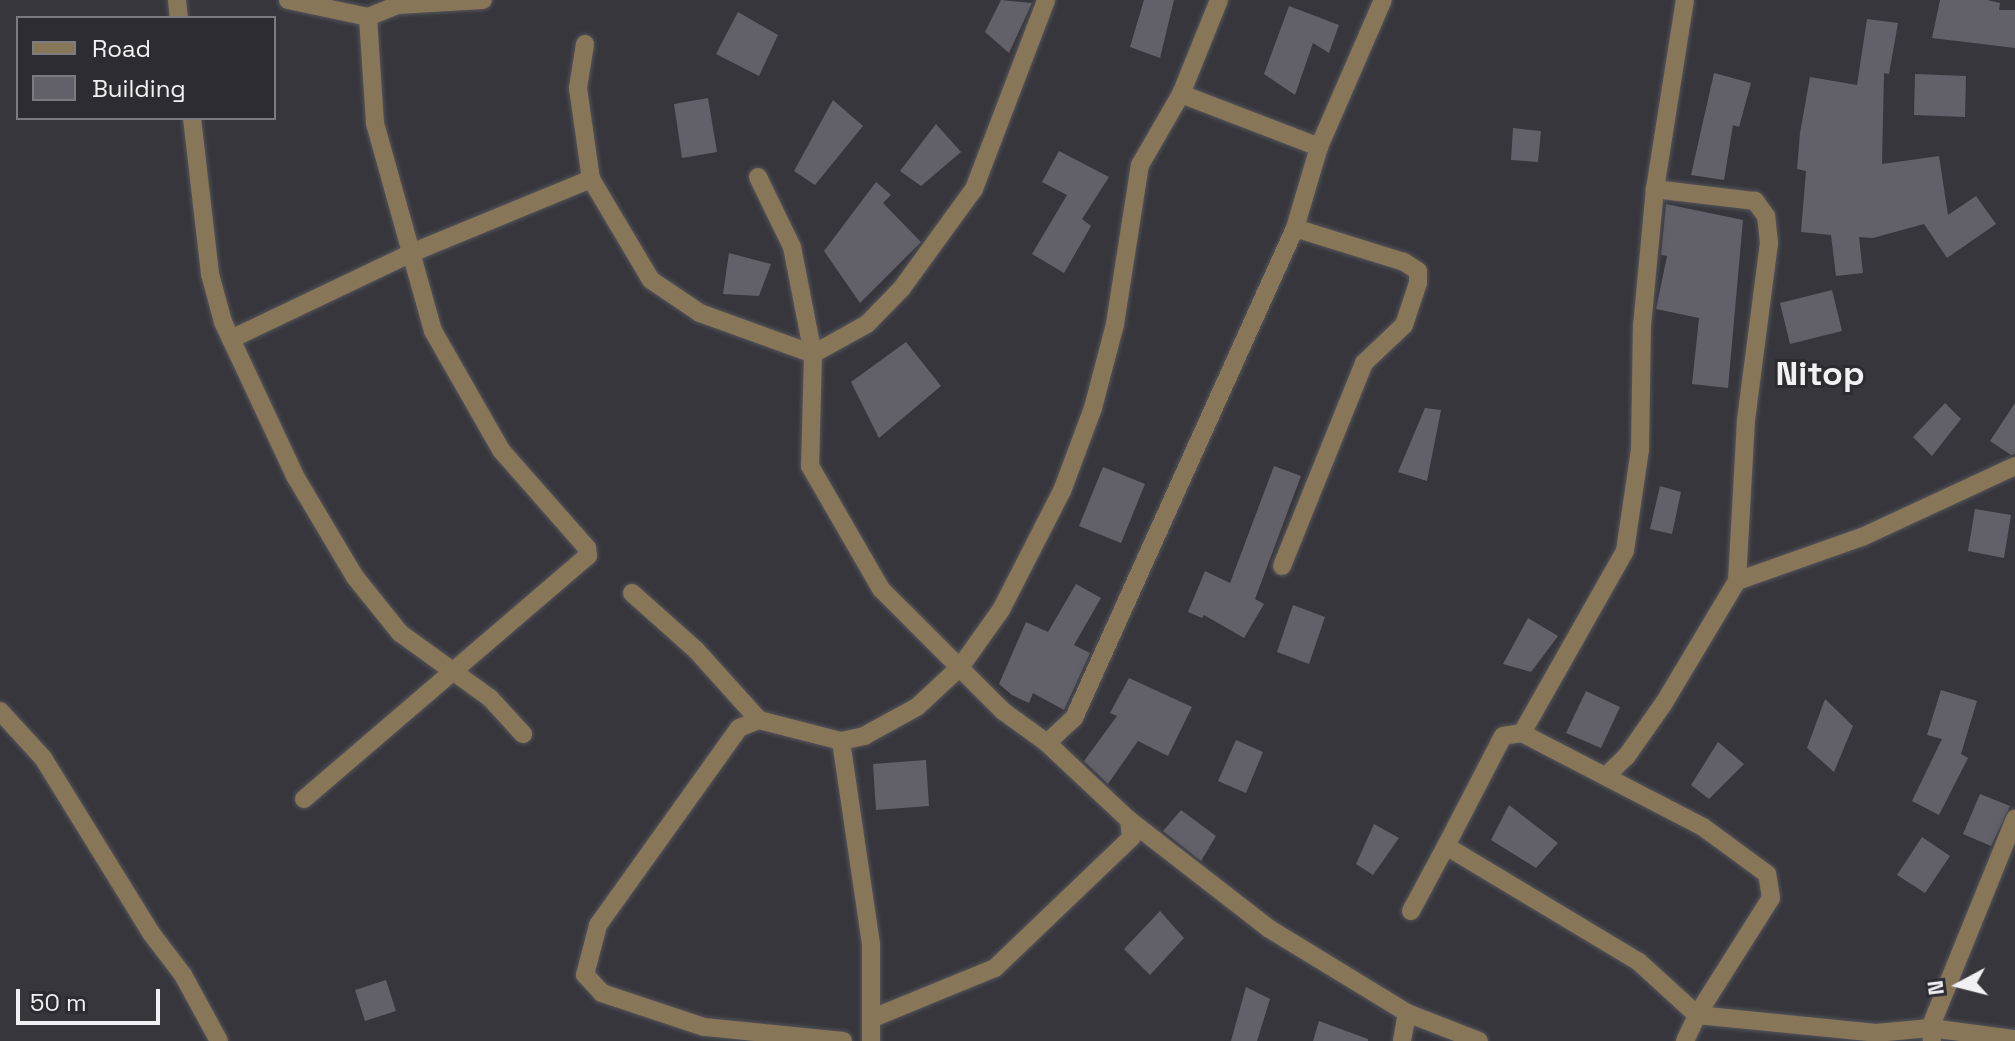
<!DOCTYPE html>
<html>
<head>
<meta charset="utf-8">
<style>
  body { margin:0 }
  #map { position:relative; width:2015px; height:1041px; overflow:hidden; background:#36363c; font-family:"Space Grotesk",sans-serif }
  div>[style] { position:absolute }
  [style*='--x'] { left:calc(var(--x)*1px); top:calc(var(--y)*1px); width:calc(var(--w)*1px); rotate:calc(var(--a)*1deg) }
  .building>* { inset:0; background:#626169 }
  .roads { filter:drop-shadow(0 0 2px #54545a) drop-shadow(0 0 2px #54545a) }
  .minor>* { height:18px; margin:-9px; padding:0 9px; transform-origin:9px; border-radius:9px; background:#887659 }
  span { translate:-50% -50%; white-space:nowrap; text-align:center; line-height:1.15; -webkit-text-stroke:6px #2c2c32; paint-order:stroke }
  .district-label { font-size:34px; color:#f1f1f5; font-weight:700 }
  .legend { position:absolute; left:16px; top:16px; width:260px; height:104px; box-sizing:border-box; background:#2c2c32; border:2px solid #7b7b80; margin:0; padding:10px 14px; list-style:none; font-size:24px; color:#f1f1f5 }
  .legend li { display:flex; align-items:center; gap:16px; height:40px }
  .legend b { width:40px; border:2px solid #7b7b80 }
  .north { position:absolute; left:1919px; top:945px; width:80px; height:80px; -webkit-text-stroke:6px #2c2c32; paint-order:stroke; rotate:263deg; font-size:22px; font-weight:700; line-height:32px; text-align:center; color:#f1f1f5 }
  .north::after { content:''; display:block; margin:auto; width:28px; height:36px; background:#f1f1f5; clip-path:polygon(50% 0,100% 100%,50% 72%,0 100%) }
  .scale { position:absolute; left:16px; top:989px; width:144px; height:36px; box-sizing:border-box; border:4px solid #f1f1f5; border-top:0; padding-left:10px; font-size:24px; line-height:28px; white-space:nowrap; color:#f1f1f5; -webkit-text-stroke:6px #2c2c32; paint-order:stroke }
</style>
</head>
<body>
<div id="map">
  <div class="building">
    <i style="clip-path:polygon(1001px 0,1032px 3px,1009px 53px,985px 32px)"></i>
    <i style="clip-path:polygon(1144px 0,1174px 0,1160px 58px,1130px 47px)"></i>
    <i style="clip-path:polygon(1940px 0,1987px 0,2000px 3px,1999px 10px,2015px 10px,2015px 48px,1932px 38px)"></i>
    <i style="clip-path:polygon(1289px 6px,1339px 25px,1329px 53px,1313px 43px,1295px 95px,1264px 74px)"></i>
    <i style="clip-path:polygon(738px 12px,778px 35px,759px 76px,716px 54px)"></i>
    <i style="clip-path:polygon(1867px 19px,1898px 23px,1889px 74px,1884px 73px,1882px 164px,1939px 156px,1948px 215px,1976px 196px,1996px 224px,1947px 258px,1924px 224px,1873px 238px,1859px 237px,1863px 273px,1836px 276px,1831px 235px,1801px 232px,1806px 171px,1797px 169px,1800px 133px,1810px 77px,1857px 85px)"></i>
    <i style="clip-path:polygon(1714px 73px,1751px 83px,1739px 127px,1733px 125px,1724px 180px,1691px 175px)"></i>
    <i style="clip-path:polygon(1915px 74px,1966px 76px,1965px 117px,1914px 115px)"></i>
    <i style="clip-path:polygon(708px 98px,717px 152px,682px 158px,674px 104px)"></i>
    <i style="clip-path:polygon(833px 100px,863px 126px,815px 185px,794px 171px)"></i>
    <i style="clip-path:polygon(936px 124px,961px 152px,921px 186px,900px 171px)"></i>
    <i style="clip-path:polygon(1513px 128px,1541px 131px,1538px 162px,1511px 160px)"></i>
    <i style="clip-path:polygon(1059px 151px,1109px 177px,1082px 219px,1091px 226px,1064px 273px,1032px 254px,1067px 195px,1042px 182px)"></i>
    <i style="clip-path:polygon(876px 182px,891px 195px,883px 203px,921px 242px,860px 303px,824px 251px)"></i>
    <i style="clip-path:polygon(1666px 204px,1743px 220px,1728px 388px,1692px 384px,1699px 318px,1656px 309px,1667px 256px,1661px 255px)"></i>
    <i style="clip-path:polygon(729px 253px,771px 264px,759px 296px,723px 294px)"></i>
    <i style="clip-path:polygon(1832px 290px,1842px 331px,1790px 344px,1780px 303px)"></i>
    <i style="clip-path:polygon(906px 342px,941px 386px,879px 438px,851px 382px)"></i>
    <i style="clip-path:polygon(1945px 403px,1961px 419px,1932px 456px,1913px 437px)"></i>
    <i style="clip-path:polygon(2015px 403px,2015px 454px,2011px 455px,1990px 441px)"></i>
    <i style="clip-path:polygon(1425px 408px,1441px 410px,1427px 481px,1398px 472px)"></i>
    <i style="clip-path:polygon(1274px 466px,1301px 476px,1255px 599px,1264px 604px,1244px 638px,1204px 615px,1202px 618px,1188px 612px,1205px 571px,1230px 583px)"></i>
    <i style="clip-path:polygon(1103px 467px,1145px 484px,1121px 543px,1079px 526px)"></i>
    <i style="clip-path:polygon(1660px 486px,1681px 492px,1672px 534px,1650px 529px)"></i>
    <i style="clip-path:polygon(1975px 509px,2011px 515px,2004px 558px,1968px 551px)"></i>
    <i style="clip-path:polygon(1076px 584px,1101px 598px,1074px 645px,1090px 653px,1064px 710px,1033px 693px,1029px 703px,1012px 695px,999px 684px,1026px 622px,1048px 632px)"></i>
    <i style="clip-path:polygon(1293px 605px,1325px 617px,1309px 664px,1277px 652px)"></i>
    <i style="clip-path:polygon(1528px 618px,1558px 636px,1531px 672px,1503px 664px)"></i>
    <i style="clip-path:polygon(1129px 678px,1192px 707px,1168px 756px,1138px 741px,1108px 784px,1084px 761px,1117px 716px,1110px 713px)"></i>
    <i style="clip-path:polygon(1941px 690px,1977px 701px,1961px 754px,1968px 758px,1939px 815px,1912px 801px,1942px 739px,1927px 735px)"></i>
    <i style="clip-path:polygon(1586px 691px,1620px 707px,1601px 748px,1566px 733px)"></i>
    <i style="clip-path:polygon(1825px 699px,1853px 726px,1834px 772px,1807px 748px)"></i>
    <i style="clip-path:polygon(1236px 740px,1263px 752px,1246px 793px,1218px 781px)"></i>
    <i style="clip-path:polygon(1718px 742px,1744px 764px,1709px 799px,1691px 785px)"></i>
    <i style="clip-path:polygon(926px 760px,929px 806px,876px 810px,873px 764px)"></i>
    <i style="clip-path:polygon(1980px 794px,2010px 806px,1991px 846px,1963px 834px)"></i>
    <i style="clip-path:polygon(1509px 805px,1558px 843px,1536px 868px,1491px 840px)"></i>
    <i style="clip-path:polygon(1181px 810px,1216px 836px,1201px 861px,1163px 831px)"></i>
    <i style="clip-path:polygon(1374px 824px,1399px 838px,1373px 875px,1356px 864px)"></i>
    <i style="clip-path:polygon(1922px 837px,1950px 856px,1925px 893px,1897px 875px)"></i>
    <i style="clip-path:polygon(1160px 911px,1184px 938px,1150px 975px,1124px 949px)"></i>
    <i style="clip-path:polygon(386px 980px,396px 1011px,365px 1021px,355px 990px)"></i>
    <i style="clip-path:polygon(1246px 987px,1270px 999px,1257px 1041px,1231px 1041px)"></i>
    <i style="clip-path:polygon(1319px 1021px,1368px 1039px,1368px 1041px,1313px 1041px)"></i>
  </div>
  <div class="roads">
    <div class="minor">
      <i style="--x:177;--y:0;--w:18;--a:84"></i>
      <i style="--x:288;--y:0;--w:82;--a:12"></i>
      <i style="--x:368;--y:17;--w:32;--a:-22"></i>
      <i style="--x:398;--y:5;--w:85;--a:-3.4"></i>
      <i style="--x:585;--y:44;--w:45;--a:99"></i>
      <i style="--x:578;--y:88;--w:92;--a:81.9"></i>
      <i style="--x:591;--y:179;--w:117;--a:59.3"></i>
      <i style="--x:651;--y:280;--w:59;--a:34"></i>
      <i style="--x:700;--y:313;--w:120;--a:19.9"></i>
      <i style="--x:813;--y:354;--w:62;--a:-29.1"></i>
      <i style="--x:867;--y:324;--w:50;--a:-45.8"></i>
      <i style="--x:902;--y:288;--w:122;--a:-54"></i>
      <i style="--x:974;--y:189;--w:202;--a:-69.1"></i>
      <i style="--x:1181;--y:94;--w:148;--a:21"></i>
      <i style="--x:192;--y:118;--w:157;--a:83.4"></i>
      <i style="--x:210;--y:274;--w:50;--a:74.8"></i>
      <i style="--x:223;--y:322;--w:170;--a:64.9"></i>
      <i style="--x:295;--y:476;--w:117;--a:59.3"></i>
      <i style="--x:355;--y:577;--w:72;--a:51.2"></i>
      <i style="--x:400;--y:633;--w:111;--a:35.8"></i>
      <i style="--x:490;--y:698;--w:49;--a:47.5"></i>
      <i style="--x:758;--y:177;--w:78;--a:64.1"></i>
      <i style="--x:792;--y:247;--w:109;--a:78.9"></i>
      <i style="--x:813;--y:354;--w:112;--a:91.5"></i>
      <i style="--x:810;--y:466;--w:142;--a:60"></i>
      <i style="--x:881;--y:589;--w:173;--a:45"></i>
      <i style="--x:1003;--y:711;--w:54;--a:36"></i>
      <i style="--x:1047;--y:743;--w:37;--a:-43"></i>
      <i style="--x:1074;--y:718;--w:538;--a:-65.72"></i>
      <i style="--x:1295;--y:228;--w:84;--a:-73.5"></i>
      <i style="--x:1319;--y:147;--w:160;--a:-66.5"></i>
      <i style="--x:231;--y:339;--w:197;--a:-25.5"></i>
      <i style="--x:409;--y:254;--w:197;--a:-22.4"></i>
      <i style="--x:1282;--y:566;--w:219;--a:-68"></i>
      <i style="--x:1364;--y:363;--w:55;--a:-43.5"></i>
      <i style="--x:1404;--y:325;--w:44;--a:-71.6"></i>
      <i style="--x:1418;--y:283;--w:12;--a:-90"></i>
      <i style="--x:1418;--y:271;--w:17;--a:-147"></i>
      <i style="--x:1404;--y:262;--w:114;--a:-162.7"></i>
      <i style="--x:1737;--y:581;--w:133;--a:-19.4"></i>
      <i style="--x:1862;--y:537;--w:169;--a:-24.9"></i>
      <i style="--x:632;--y:593;--w:86;--a:41.7"></i>
      <i style="--x:696;--y:650;--w:94;--a:48"></i>
      <i style="--x:0;--y:711;--w:64;--a:47.5"></i>
      <i style="--x:43;--y:758;--w:206;--a:58.3"></i>
      <i style="--x:151;--y:933;--w:53;--a:52.7"></i>
      <i style="--x:183;--y:975;--w:75;--a:61.4"></i>
      <i style="--x:1522;--y:733;--w:209;--a:-60.5"></i>
      <i style="--x:1625;--y:551;--w:102;--a:-81.6"></i>
      <i style="--x:1640;--y:450;--w:124;--a:-89.1"></i>
      <i style="--x:1642;--y:326;--w:138;--a:-84.6"></i>
      <i style="--x:1655;--y:189;--w:191;--a:-81"></i>
      <i style="--x:841;--y:741;--w:205;--a:81.6"></i>
      <i style="--x:871;--y:944;--w:97;--a:90"></i>
      <i style="--x:1606;--y:776;--w:28;--a:-44"></i>
      <i style="--x:1626;--y:757;--w:66;--a:-54.9"></i>
      <i style="--x:1664;--y:703;--w:142;--a:-59.1"></i>
      <i style="--x:1737;--y:581;--w:161;--a:-86.8"></i>
      <i style="--x:1746;--y:420;--w:178;--a:-82.6"></i>
      <i style="--x:1769;--y:243;--w:27;--a:-96"></i>
      <i style="--x:1766;--y:216;--w:19;--a:-126"></i>
      <i style="--x:1755;--y:201;--w:101;--a:-173.2"></i>
      <i style="--x:304;--y:799;--w:374;--a:-40.6"></i>
      <i style="--x:588;--y:556;--w:8;--a:-97"></i>
      <i style="--x:587;--y:548;--w:130;--a:-131.3"></i>
      <i style="--x:501;--y:450;--w:137;--a:-119.7"></i>
      <i style="--x:433;--y:331;--w:216;--a:-105.6"></i>
      <i style="--x:375;--y:123;--w:106;--a:-93.8"></i>
      <i style="--x:1129;--y:820;--w:176;--a:37.8"></i>
      <i style="--x:1268;--y:928;--w:163;--a:31.4"></i>
      <i style="--x:1407;--y:1013;--w:77;--a:21.3"></i>
      <i style="--x:1411;--y:911;--w:74;--a:-61.7"></i>
      <i style="--x:1446;--y:846;--w:225;--a:31"></i>
      <i style="--x:1639;--y:962;--w:79;--a:42.4"></i>
      <i style="--x:1697;--y:1015;--w:138;--a:-57.7"></i>
      <i style="--x:1771;--y:898;--w:24;--a:-99"></i>
      <i style="--x:1767;--y:874;--w:79;--a:-143.7"></i>
      <i style="--x:1703;--y:827;--w:204;--a:-152.6"></i>
      <i style="--x:1522;--y:733;--w:19;--a:171"></i>
      <i style="--x:1503;--y:736;--w:124;--a:117.4"></i>
      <i style="--x:873;--y:1018;--w:132;--a:-22.3"></i>
      <i style="--x:995;--y:968;--w:188;--a:-43.7"></i>
      <i style="--x:1131;--y:838;--w:18;--a:-96"></i>
      <i style="--x:1129;--y:820;--w:112;--a:-136.8"></i>
      <i style="--x:843;--y:1041;--w:140;--a:-174.2"></i>
      <i style="--x:704;--y:1027;--w:108;--a:-161.6"></i>
      <i style="--x:602;--y:993;--w:25;--a:-133"></i>
      <i style="--x:585;--y:975;--w:52;--a:-75.4"></i>
      <i style="--x:598;--y:925;--w:242;--a:-54.4"></i>
      <i style="--x:739;--y:728;--w:22;--a:-22"></i>
      <i style="--x:759;--y:720;--w:85;--a:14.4"></i>
      <i style="--x:841;--y:741;--w:24;--a:-12"></i>
      <i style="--x:864;--y:736;--w:60;--a:-28.7"></i>
      <i style="--x:917;--y:707;--w:60;--a:-43"></i>
      <i style="--x:961;--y:666;--w:69;--a:-54.5"></i>
      <i style="--x:1001;--y:610;--w:134;--a:-62.9"></i>
      <i style="--x:1062;--y:491;--w:89;--a:-69.5"></i>
      <i style="--x:1093;--y:408;--w:87;--a:-75.3"></i>
      <i style="--x:1115;--y:324;--w:161;--a:-81.1"></i>
      <i style="--x:1140;--y:165;--w:82;--a:-60"></i>
      <i style="--x:1181;--y:94;--w:101;--a:-68"></i>
      <i style="--x:1402;--y:1041;--w:28;--a:-80"></i>
      <i style="--x:1685;--y:1041;--w:29;--a:-65"></i>
      <i style="--x:1697;--y:1015;--w:180;--a:5.7"></i>
      <i style="--x:1876;--y:1033;--w:54;--a:-5.3"></i>
      <i style="--x:1930;--y:1028;--w:226;--a:-67.9"></i>
      <i style="--x:1932;--y:1041;--w:13;--a:-99"></i>
      <i style="--x:1930;--y:1028;--w:86;--a:7.4"></i>
    </div>
  </div>
  <div class="district-label">
    <span style="left:1820px;top:374px">Nitop</span>
  </div>
  <ul class="legend">
  <li><b style="height:10px;background:#887659"></b>Road</li>
  <li><b style="height:22px;background:#626169"></b>Building</li>
  </ul>
  <div class="north">N</div>
  <div class="scale">50 m</div>
</div>
</body>
</html>
